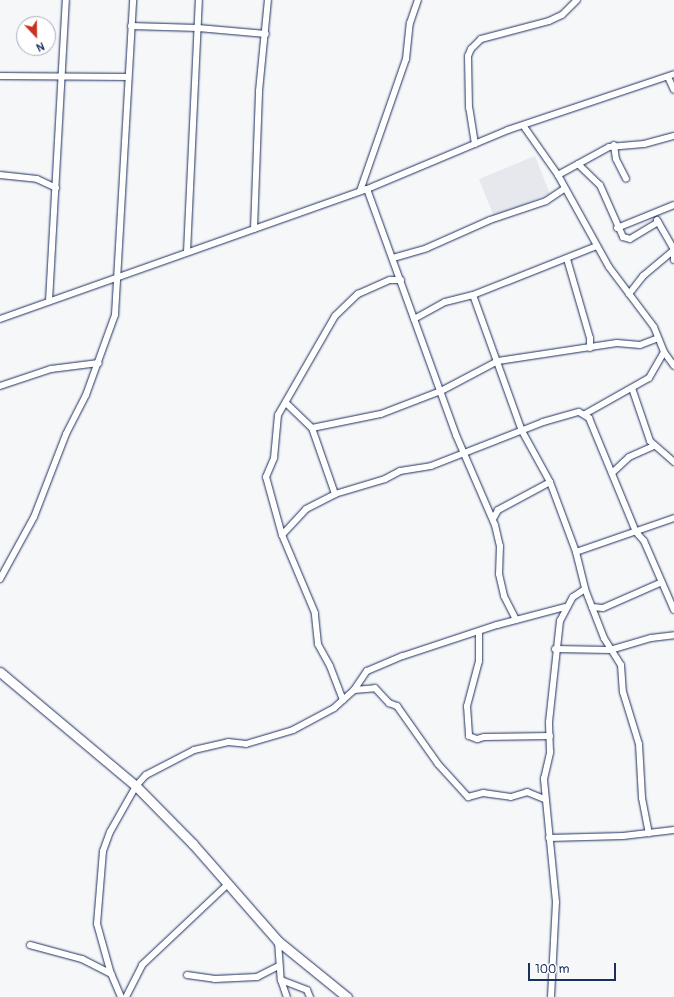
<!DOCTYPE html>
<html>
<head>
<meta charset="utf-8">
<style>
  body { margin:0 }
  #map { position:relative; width:674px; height:997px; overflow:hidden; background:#f6f7f9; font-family:Pangolin,sans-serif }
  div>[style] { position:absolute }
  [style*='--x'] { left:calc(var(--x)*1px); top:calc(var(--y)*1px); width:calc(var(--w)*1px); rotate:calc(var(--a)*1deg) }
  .built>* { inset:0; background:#e6e8ee }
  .roads { filter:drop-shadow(0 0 1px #1b2f5e) drop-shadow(0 0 1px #1b2f5e) }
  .street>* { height:6px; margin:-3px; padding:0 3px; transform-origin:3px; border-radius:3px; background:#fff }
  .secondary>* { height:9px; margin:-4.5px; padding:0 4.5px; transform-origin:4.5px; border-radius:4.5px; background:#fff }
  span { translate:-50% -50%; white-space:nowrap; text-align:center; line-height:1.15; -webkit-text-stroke:3px #fff; paint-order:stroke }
  .north { position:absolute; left:16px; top:16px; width:40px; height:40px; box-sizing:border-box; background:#fff; border:1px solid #a4acbf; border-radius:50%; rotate:158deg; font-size:11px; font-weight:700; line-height:16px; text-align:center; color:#1b2f5e }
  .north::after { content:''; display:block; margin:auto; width:14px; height:18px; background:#c8321e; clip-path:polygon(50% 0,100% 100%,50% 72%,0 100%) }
  .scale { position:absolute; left:528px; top:963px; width:88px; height:18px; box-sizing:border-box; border:2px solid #1b2f5e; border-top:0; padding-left:5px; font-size:12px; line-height:14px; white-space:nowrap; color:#1b2f5e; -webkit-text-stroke:3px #fff; paint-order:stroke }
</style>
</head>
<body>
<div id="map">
  <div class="built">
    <i style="clip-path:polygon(535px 156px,550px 194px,494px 217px,479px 179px)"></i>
  </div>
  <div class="roads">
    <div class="street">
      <i style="--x:131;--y:26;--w:67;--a:1.7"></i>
      <i style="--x:198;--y:28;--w:68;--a:5"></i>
      <i style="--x:0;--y:76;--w:128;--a:0.4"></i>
      <i style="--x:668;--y:77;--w:14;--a:65"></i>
      <i style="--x:525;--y:128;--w:57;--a:54.9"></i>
      <i style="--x:558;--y:175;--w:105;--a:61"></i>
      <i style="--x:609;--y:267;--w:75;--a:53.1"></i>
      <i style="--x:654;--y:327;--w:27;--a:68"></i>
      <i style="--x:664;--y:352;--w:17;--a:54"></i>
      <i style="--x:475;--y:144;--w:36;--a:-99"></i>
      <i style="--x:469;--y:108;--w:52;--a:-91.1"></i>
      <i style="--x:468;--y:56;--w:8;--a:-67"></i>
      <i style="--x:471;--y:49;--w:14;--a:-45"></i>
      <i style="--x:481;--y:39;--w:70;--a:-14.8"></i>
      <i style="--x:549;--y:21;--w:14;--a:-25"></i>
      <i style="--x:562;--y:15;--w:21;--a:-45"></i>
      <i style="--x:614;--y:145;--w:14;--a:82"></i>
      <i style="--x:616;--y:159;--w:22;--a:63"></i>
      <i style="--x:578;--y:164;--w:30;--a:44"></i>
      <i style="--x:600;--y:185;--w:57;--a:66.1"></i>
      <i style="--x:623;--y:237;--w:7;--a:16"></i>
      <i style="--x:630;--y:239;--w:33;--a:-31"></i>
      <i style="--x:0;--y:175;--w:37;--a:6"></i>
      <i style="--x:37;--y:179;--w:21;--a:25"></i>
      <i style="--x:558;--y:175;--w:58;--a:-28.8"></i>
      <i style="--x:609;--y:147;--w:35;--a:-5"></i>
      <i style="--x:644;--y:144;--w:31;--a:-15"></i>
      <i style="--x:367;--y:189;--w:262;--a:70.1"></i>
      <i style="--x:456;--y:435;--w:98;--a:66.6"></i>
      <i style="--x:495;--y:525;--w:22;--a:77"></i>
      <i style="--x:500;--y:546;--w:28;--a:92"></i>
      <i style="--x:499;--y:574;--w:23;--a:77"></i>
      <i style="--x:504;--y:596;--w:27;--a:63"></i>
      <i style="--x:360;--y:191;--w:140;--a:-70.8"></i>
      <i style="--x:406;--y:59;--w:36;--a:-84"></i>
      <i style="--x:410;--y:23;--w:24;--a:-71"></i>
      <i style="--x:657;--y:220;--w:34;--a:60"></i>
      <i style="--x:674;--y:250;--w:10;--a:90"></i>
      <i style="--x:617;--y:228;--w:61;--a:-22"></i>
      <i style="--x:254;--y:229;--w:138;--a:-87.9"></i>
      <i style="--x:259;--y:91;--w:91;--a:-84.4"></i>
      <i style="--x:187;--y:252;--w:252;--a:-87.3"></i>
      <i style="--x:393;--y:258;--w:35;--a:-16"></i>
      <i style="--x:427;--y:248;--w:69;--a:-24"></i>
      <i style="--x:490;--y:220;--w:59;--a:-18.7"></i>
      <i style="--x:546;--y:201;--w:22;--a:-34"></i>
      <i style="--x:567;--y:259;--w:82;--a:73.8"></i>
      <i style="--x:590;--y:338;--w:10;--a:90"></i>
      <i style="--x:629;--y:294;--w:23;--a:-52"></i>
      <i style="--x:643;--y:276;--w:40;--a:-40"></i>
      <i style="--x:473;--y:295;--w:145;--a:70.2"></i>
      <i style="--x:522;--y:431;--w:58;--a:61.2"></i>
      <i style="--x:550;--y:482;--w:75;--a:69.6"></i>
      <i style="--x:576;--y:552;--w:38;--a:76"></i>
      <i style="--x:585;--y:589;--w:53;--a:68.8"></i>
      <i style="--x:604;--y:638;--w:32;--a:58"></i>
      <i style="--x:621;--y:665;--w:27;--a:86"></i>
      <i style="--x:623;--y:692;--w:54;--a:72.9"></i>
      <i style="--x:639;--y:744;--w:54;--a:86.8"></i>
      <i style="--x:642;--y:798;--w:36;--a:79"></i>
      <i style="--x:49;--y:301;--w:301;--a:-86.8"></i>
      <i style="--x:0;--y:319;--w:389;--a:-19.5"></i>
      <i style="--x:367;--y:189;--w:153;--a:-22.7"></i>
      <i style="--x:508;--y:130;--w:175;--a:-18.6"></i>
      <i style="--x:414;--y:319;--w:35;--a:-29"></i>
      <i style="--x:445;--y:302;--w:29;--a:-14"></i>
      <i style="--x:473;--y:295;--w:133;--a:-21.6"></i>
      <i style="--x:0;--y:386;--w:54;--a:-18.4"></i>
      <i style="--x:51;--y:369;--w:48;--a:-7.1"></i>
      <i style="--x:632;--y:388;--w:56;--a:71.2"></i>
      <i style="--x:650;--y:441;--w:32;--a:41"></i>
      <i style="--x:286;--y:403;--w:36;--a:44"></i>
      <i style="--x:312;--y:428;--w:70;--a:70.8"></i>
      <i style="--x:585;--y:414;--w:73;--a:-29.4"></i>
      <i style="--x:649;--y:378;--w:30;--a:-60"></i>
      <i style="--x:312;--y:428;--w:70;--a:-11.5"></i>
      <i style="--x:381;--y:414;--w:64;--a:-21"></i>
      <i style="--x:441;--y:391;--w:64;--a:-27.8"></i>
      <i style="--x:498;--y:361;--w:120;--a:-8.6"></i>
      <i style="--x:617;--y:343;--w:23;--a:5"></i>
      <i style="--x:640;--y:345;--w:19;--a:-21"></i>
      <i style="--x:612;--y:473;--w:23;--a:-43"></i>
      <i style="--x:629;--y:457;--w:27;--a:-24"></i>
      <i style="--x:493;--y:519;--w:10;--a:-61"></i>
      <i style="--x:498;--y:510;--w:59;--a:-28.3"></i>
      <i style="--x:282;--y:535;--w:35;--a:-47"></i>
      <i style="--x:306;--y:509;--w:33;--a:-27"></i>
      <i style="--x:335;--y:494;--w:52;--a:-16.7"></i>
      <i style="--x:385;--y:479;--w:17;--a:-28"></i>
      <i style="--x:400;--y:471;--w:31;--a:-9"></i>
      <i style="--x:431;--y:466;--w:120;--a:-21.4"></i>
      <i style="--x:543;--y:422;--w:37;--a:-16"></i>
      <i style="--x:579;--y:412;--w:12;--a:31"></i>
      <i style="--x:589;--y:418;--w:123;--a:67.6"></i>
      <i style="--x:636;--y:532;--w:12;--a:48"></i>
      <i style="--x:644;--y:541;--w:75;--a:66.5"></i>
      <i style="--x:576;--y:552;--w:104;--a:-19.1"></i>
      <i style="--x:0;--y:579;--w:71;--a:-61.3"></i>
      <i style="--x:34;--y:517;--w:89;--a:-68.9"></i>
      <i style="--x:66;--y:434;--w:44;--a:-62.9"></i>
      <i style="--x:86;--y:395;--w:85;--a:-70.1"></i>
      <i style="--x:115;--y:315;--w:316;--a:-86.7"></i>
      <i style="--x:592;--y:607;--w:11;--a:5"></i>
      <i style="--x:603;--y:608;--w:64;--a:-23.8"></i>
      <i style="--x:479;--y:632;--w:29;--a:90"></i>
      <i style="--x:479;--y:661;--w:47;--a:104.9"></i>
      <i style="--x:467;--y:706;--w:30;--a:86"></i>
      <i style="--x:469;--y:736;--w:9;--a:21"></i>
      <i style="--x:477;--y:739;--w:7;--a:-16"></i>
      <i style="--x:484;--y:737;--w:66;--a:-0.9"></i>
      <i style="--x:555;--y:649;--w:55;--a:1"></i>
      <i style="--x:610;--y:650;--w:43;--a:-16.3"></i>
      <i style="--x:651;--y:638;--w:23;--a:-7"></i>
      <i style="--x:354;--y:690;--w:21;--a:-5"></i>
      <i style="--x:375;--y:688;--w:21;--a:47"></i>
      <i style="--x:389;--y:703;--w:9;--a:21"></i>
      <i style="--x:397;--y:706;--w:71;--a:54.7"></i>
      <i style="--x:438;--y:764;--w:45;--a:47.7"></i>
      <i style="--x:468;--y:797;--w:16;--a:-15"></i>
      <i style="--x:483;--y:793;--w:28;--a:8"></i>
      <i style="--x:511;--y:797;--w:17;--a:-17"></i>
      <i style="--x:527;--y:792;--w:18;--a:22"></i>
      <i style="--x:343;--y:700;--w:36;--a:-111"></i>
      <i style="--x:330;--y:666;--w:25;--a:-119"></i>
      <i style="--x:318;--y:644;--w:31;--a:-96"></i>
      <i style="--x:315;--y:613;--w:85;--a:-112.9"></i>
      <i style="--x:282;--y:535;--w:60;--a:-105.4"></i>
      <i style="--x:266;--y:477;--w:21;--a:-67"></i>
      <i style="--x:274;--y:458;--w:43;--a:-84.7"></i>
      <i style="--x:278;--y:415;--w:114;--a:-60.1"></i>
      <i style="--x:335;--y:316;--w:32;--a:-44"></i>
      <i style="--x:358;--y:294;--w:35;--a:-24"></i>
      <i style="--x:390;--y:280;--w:11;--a:0"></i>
      <i style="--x:549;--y:838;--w:74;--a:-1.5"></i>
      <i style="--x:623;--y:836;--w:51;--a:-6.7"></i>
      <i style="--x:278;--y:941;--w:39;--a:86"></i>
      <i style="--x:281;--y:980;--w:18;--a:71"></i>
      <i style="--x:30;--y:945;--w:54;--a:15.1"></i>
      <i style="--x:82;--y:959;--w:33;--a:27"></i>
      <i style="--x:187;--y:975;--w:28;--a:8"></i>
      <i style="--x:215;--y:979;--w:42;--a:-2.7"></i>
      <i style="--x:257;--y:977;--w:25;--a:-27"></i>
      <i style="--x:281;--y:980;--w:28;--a:21"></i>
      <i style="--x:307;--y:990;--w:8;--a:67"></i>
      <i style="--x:121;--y:997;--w:25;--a:-113"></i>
      <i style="--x:111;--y:974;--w:52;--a:-105.6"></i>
      <i style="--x:97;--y:924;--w:73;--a:-85.3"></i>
      <i style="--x:103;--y:851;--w:20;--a:-70"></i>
      <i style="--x:110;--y:832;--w:53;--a:-60.5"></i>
      <i style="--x:136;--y:786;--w:15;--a:-48"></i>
      <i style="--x:146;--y:775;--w:54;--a:-27.5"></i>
      <i style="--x:194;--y:750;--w:35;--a:-13"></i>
      <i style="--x:228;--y:742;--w:18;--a:6"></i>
      <i style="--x:246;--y:744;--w:49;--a:-16.6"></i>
      <i style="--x:293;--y:730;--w:47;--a:-28.2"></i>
      <i style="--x:334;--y:708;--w:27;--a:-42"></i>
      <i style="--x:354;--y:690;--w:23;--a:-56"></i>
      <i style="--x:367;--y:671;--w:39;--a:-23"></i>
      <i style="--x:403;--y:656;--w:99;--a:-18.3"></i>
      <i style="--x:497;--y:625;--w:70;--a:-14.8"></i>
      <i style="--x:126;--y:997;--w:36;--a:-63"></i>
      <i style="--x:142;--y:965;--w:118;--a:-43.3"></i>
      <i style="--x:551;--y:997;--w:95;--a:-87"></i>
      <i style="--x:556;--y:902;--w:124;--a:-95.6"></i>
      <i style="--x:544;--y:779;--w:28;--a:-77"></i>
      <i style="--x:550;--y:752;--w:30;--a:-92"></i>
      <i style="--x:549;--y:722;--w:102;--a:-83.8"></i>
      <i style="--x:560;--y:621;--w:27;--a:-62"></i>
      <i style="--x:573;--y:597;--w:14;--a:-34"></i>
    </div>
    <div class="secondary">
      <i style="--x:0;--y:672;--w:177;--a:40"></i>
      <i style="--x:136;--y:786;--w:81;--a:45.5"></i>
      <i style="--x:193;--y:844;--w:129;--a:48.8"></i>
      <i style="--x:278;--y:941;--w:89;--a:39.1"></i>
    </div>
  </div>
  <div class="north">N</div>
  <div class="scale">100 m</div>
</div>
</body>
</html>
